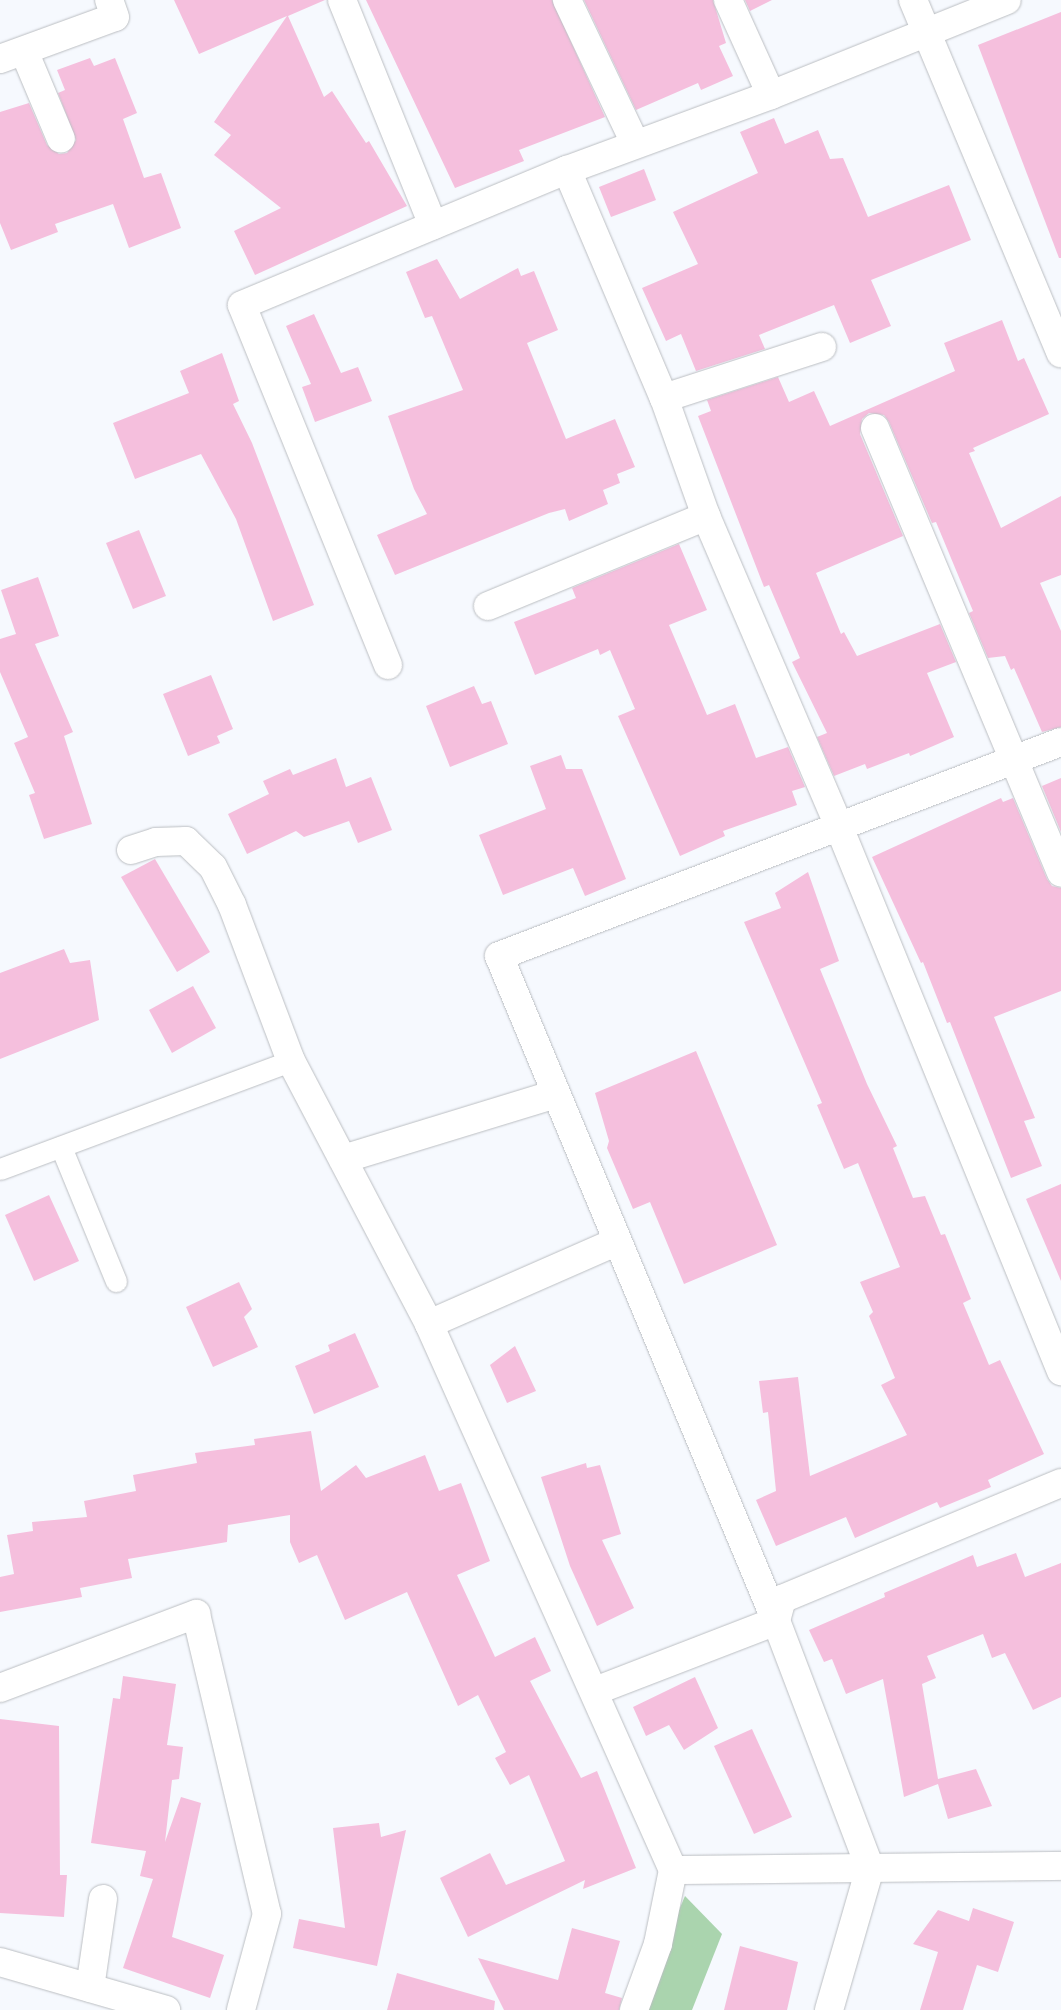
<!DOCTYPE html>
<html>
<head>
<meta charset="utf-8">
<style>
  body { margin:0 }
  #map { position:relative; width:1061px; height:2010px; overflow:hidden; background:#f6f9fe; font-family:Arial,sans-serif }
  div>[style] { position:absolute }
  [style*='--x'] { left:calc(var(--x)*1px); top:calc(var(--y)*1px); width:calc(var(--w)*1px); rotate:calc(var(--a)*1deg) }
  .green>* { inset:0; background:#aad4ae }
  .building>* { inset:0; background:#f5bfdd }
  .roads { filter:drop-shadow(0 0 1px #bbbec2) drop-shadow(0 0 1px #bbbec2) }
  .service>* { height:21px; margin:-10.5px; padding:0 10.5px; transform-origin:10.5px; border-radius:10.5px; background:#fff }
  .minor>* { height:28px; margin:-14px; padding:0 14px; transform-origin:14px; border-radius:14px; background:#fff }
  .tertiary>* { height:28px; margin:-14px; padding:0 14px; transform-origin:14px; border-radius:14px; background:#fff }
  span { translate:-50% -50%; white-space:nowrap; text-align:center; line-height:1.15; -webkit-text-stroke:4px #fff; paint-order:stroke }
</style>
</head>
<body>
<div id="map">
  <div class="green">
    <i style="clip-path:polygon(685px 1896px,722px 1934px,692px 2010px,636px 2010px)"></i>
  </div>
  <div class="building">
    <i style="clip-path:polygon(174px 0,325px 0,288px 16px,324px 97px,332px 91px,366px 143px,369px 141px,407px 206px,255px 275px,234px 231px,281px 208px,214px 155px,231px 135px,214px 122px,287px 16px,199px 54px)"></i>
    <i style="clip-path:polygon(366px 0,552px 0,605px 117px,519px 150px,524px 161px,455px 188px)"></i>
    <i style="clip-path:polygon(584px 0,713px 0,726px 43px,719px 46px,733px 76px,701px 90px,698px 83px,636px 110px)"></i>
    <i style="clip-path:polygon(745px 0,772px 0,750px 11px)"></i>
    <i style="clip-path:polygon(1061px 12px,1061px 258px,1059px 258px,978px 45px)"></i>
    <i style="clip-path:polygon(90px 58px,94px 66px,115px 58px,137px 113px,123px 119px,144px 178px,161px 173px,181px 228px,129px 248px,113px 204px,55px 224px,58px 232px,11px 250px,0 223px,0 112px,29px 103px,47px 145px,59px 154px,67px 153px,76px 140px,58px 93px,65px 90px,57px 70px)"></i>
    <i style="clip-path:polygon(774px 118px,785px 144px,818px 130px,830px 159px,843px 158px,868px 217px,949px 185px,971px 240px,871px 280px,891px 326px,850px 343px,834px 305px,759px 335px,765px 349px,696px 371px,681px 334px,666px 341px,642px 288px,698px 264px,673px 212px,758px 173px,740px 132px)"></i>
    <i style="clip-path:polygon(644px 169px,656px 200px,611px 217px,599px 187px)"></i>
    <i style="clip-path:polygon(437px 259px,460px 299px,518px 268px,521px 276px,534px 271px,558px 330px,527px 343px,566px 439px,615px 419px,635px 467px,617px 474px,620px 483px,603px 490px,608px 504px,569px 521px,565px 509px,549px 513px,395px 575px,377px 535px,427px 514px,414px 489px,388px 416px,463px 390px,432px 316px,425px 318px,406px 272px)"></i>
    <i style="clip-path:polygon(314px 314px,341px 373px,358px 367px,372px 401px,315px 422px,302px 387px,311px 384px,286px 326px)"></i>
    <i style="clip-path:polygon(1002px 320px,1018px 361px,1024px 358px,1049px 414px,973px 448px,975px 451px,969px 453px,1001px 528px,1061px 496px,1061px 575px,1040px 583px,1061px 631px,1061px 727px,1042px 732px,1014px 668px,1011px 670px,1005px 656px,988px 658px,969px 613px,973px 611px,936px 522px,932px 523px,889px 422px,884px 415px,869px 413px,862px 419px,860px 434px,903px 536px,816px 573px,841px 634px,844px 632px,857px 656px,940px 624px,956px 662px,927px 673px,954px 737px,910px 756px,909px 753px,867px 769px,865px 764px,834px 776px,817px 737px,827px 733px,792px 662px,800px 658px,769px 585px,764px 587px,698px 416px,711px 411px,707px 400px,778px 377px,789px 402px,814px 391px,830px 426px,955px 371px,944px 343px)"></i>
    <i style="clip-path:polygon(222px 353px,239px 401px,233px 404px,252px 443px,314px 605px,273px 621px,236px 519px,201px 454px,135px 479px,113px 423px,189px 393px,180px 371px)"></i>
    <i style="clip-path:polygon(139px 530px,166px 596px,133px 609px,106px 543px)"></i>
    <i style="clip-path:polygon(679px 544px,707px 610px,669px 625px,707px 715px,735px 704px,756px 758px,788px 747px,805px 787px,792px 791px,797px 805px,723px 831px,725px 836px,680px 856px,618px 716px,635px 709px,610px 650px,600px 655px,598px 649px,535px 675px,514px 622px,576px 598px,572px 588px)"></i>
    <i style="clip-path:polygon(38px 577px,59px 636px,35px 644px,73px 732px,64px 736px,92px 824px,44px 839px,29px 795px,35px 793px,14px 743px,28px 737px,0 672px,0 639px,16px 634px,1px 590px)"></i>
    <i style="clip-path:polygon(211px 675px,233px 729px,217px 736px,220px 743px,188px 756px,163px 694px)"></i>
    <i style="clip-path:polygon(474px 686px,482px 704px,491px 701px,508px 744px,450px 767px,426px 706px)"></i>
    <i style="clip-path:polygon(561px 755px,566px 769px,582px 769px,626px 879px,585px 896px,573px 868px,503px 895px,479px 835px,546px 809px,530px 766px)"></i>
    <i style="clip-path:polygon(336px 758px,346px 787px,371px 777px,392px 830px,358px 843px,349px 821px,304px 837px,296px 831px,247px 854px,228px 814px,269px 794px,263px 781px,290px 769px,293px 775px)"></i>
    <i style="clip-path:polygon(1061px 778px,1061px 832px,1042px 786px)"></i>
    <i style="clip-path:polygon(1001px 798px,1003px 802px,1013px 798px,1047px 879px,1052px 886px,1061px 888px,1061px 991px,994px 1017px,1035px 1118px,1024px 1121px,1042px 1166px,1011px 1178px,950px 1022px,947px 1023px,923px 962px,921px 963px,872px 857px)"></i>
    <i style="clip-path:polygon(155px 859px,210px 952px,177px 972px,121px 877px)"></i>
    <i style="clip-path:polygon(808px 872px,839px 961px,820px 969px,867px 1084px,897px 1146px,893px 1148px,913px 1198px,925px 1196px,941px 1235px,945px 1234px,971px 1299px,963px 1303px,989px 1365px,1000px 1360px,1044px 1454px,988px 1480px,991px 1487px,940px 1508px,937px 1502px,855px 1538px,846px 1517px,776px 1546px,756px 1500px,776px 1491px,768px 1412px,763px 1413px,759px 1381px,798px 1377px,810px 1476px,907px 1435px,881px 1385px,895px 1378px,869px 1316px,873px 1312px,860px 1282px,900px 1267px,858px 1163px,844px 1169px,817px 1105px,822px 1103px,744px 922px,781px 908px,775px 893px)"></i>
    <i style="clip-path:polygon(64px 949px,70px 963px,90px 960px,99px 1020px,0 1059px,0 973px)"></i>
    <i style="clip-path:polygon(193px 986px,216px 1028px,172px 1053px,149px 1010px)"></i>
    <i style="clip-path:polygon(696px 1051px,777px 1245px,684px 1284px,650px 1202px,633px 1209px,607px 1148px,609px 1141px,595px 1093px)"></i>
    <i style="clip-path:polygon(1061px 1184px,1061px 1281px,1026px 1199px)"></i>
    <i style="clip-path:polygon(49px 1195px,79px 1261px,34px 1281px,5px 1215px)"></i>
    <i style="clip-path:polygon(239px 1282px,252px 1309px,244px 1317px,258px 1347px,213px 1367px,186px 1307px)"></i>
    <i style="clip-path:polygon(355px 1333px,379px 1387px,314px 1414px,295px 1366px,330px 1351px,328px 1345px)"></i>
    <i style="clip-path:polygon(515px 1346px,536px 1391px,507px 1403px,490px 1365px)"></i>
    <i style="clip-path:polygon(311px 1431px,321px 1491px,356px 1465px,366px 1478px,425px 1455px,439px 1491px,461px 1483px,490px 1561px,457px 1575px,495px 1657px,535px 1637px,551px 1671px,530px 1681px,581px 1778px,597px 1771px,636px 1868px,583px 1889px,585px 1880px,468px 1937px,440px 1878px,490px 1853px,506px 1885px,565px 1861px,529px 1775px,510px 1785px,495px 1758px,506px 1752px,478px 1695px,458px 1706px,407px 1592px,345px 1620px,317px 1555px,299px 1563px,290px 1542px,290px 1515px,228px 1525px,227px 1542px,128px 1559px,132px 1578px,80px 1588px,82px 1597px,0 1612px,0 1577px,14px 1574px,7px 1535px,33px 1531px,32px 1522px,87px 1517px,84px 1501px,136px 1491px,133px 1475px,197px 1463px,195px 1453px,255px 1445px,254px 1439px)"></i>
    <i style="clip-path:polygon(586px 1463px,587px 1468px,600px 1465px,621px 1534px,602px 1540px,634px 1608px,597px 1626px,570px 1566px,541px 1477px)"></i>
    <i style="clip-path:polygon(1016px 1553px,1025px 1577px,1061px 1563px,1061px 1697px,1033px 1710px,1005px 1653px,992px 1658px,983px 1634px,927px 1656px,936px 1678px,922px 1684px,938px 1779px,976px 1769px,992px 1806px,948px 1819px,938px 1784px,904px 1797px,883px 1679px,846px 1694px,832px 1659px,824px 1662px,809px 1630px,885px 1597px,884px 1593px,973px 1555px,977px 1567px)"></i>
    <i style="clip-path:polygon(123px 1676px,176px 1684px,167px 1745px,183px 1747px,179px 1779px,172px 1780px,165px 1842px,181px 1797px,201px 1803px,172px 1937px,224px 1955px,210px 1998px,123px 1968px,153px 1879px,140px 1876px,146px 1851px,91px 1843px,113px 1698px,120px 1699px)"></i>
    <i style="clip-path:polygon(695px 1677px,718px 1728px,684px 1750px,669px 1725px,646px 1736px,633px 1707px)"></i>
    <i style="clip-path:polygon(0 1719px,59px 1726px,60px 1875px,67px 1875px,64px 1917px,0 1913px)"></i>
    <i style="clip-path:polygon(752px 1729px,792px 1817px,754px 1834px,714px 1746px)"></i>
    <i style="clip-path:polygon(379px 1823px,381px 1837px,406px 1830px,377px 1966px,293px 1948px,299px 1919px,345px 1928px,333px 1828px)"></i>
    <i style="clip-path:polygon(973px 1908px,1014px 1922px,998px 1972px,977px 1965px,963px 2010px,920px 2010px,938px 1952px,913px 1944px,938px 1910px,969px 1921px)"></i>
    <i style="clip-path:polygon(572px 1928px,620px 1941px,605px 1993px,622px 1998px,619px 2010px,504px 2010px,478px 1958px,558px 1980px)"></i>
    <i style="clip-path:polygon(740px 1946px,798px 1962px,787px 2010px,724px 2010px)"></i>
    <i style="clip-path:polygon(397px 1973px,495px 2001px,494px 2010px,387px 2010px)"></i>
  </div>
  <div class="roads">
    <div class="service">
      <i style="--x:61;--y:1147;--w:145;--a:67.7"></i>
      <i style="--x:0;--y:1169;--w:310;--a:-20.4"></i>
    </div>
    <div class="minor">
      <i style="--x:342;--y:0;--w:243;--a:68"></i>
      <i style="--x:567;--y:0;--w:158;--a:64.6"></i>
      <i style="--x:728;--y:0;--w:104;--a:65.6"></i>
      <i style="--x:24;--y:51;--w:95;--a:67.2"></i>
      <i style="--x:0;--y:59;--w:122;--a:-20.1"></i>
      <i style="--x:115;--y:17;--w:18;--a:-109"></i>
      <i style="--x:567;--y:170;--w:248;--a:67"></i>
      <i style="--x:664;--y:398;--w:125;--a:70.4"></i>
      <i style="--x:706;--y:516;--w:338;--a:66.8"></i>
      <i style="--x:839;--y:827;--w:588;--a:67.8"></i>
      <i style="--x:664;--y:398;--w:166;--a:-17.9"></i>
      <i style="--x:875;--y:428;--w:482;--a:67.3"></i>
      <i style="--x:488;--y:606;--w:236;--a:-22.4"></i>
      <i style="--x:388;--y:665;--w:388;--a:-112.1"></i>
      <i style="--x:242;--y:305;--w:352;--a:-22.6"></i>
      <i style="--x:567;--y:170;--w:217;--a:-20.2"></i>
      <i style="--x:771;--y:95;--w:254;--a:-21.9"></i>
      <i style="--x:131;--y:850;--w:26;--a:-18"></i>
      <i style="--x:156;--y:842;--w:30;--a:-2"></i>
      <i style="--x:186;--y:841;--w:37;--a:44"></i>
      <i style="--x:213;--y:867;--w:42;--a:63.4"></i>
      <i style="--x:232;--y:905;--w:167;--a:69.3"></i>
      <i style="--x:291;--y:1061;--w:297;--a:62.3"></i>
      <i style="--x:429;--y:1324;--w:598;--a:65.92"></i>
      <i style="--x:673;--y:1870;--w:76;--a:101.5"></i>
      <i style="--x:658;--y:1944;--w:70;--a:110"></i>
      <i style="--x:343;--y:1159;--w:222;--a:-17"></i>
      <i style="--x:429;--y:1324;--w:204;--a:-23.7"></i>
      <i style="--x:0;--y:1688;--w:210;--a:-20.7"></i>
      <i style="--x:196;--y:1614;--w:308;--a:76.7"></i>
      <i style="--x:267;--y:1914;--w:99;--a:105.2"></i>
      <i style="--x:595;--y:1691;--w:194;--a:-21.1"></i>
      <i style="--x:776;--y:1621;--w:23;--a:-75"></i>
      <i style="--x:782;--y:1599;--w:302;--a:-22.6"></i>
      <i style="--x:673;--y:1870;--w:388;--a:-0.6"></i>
      <i style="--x:0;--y:1962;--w:173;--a:16.1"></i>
      <i style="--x:90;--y:1988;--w:90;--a:-81.7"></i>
      <i style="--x:829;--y:2010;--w:148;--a:-73.9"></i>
      <i style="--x:870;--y:1868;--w:264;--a:-110.8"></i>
      <i style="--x:776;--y:1621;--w:720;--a:-112.61"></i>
      <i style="--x:499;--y:956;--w:601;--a:-20.85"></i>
    </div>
    <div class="tertiary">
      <i style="--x:913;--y:0;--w:383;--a:67.3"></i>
    </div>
  </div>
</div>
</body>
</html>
